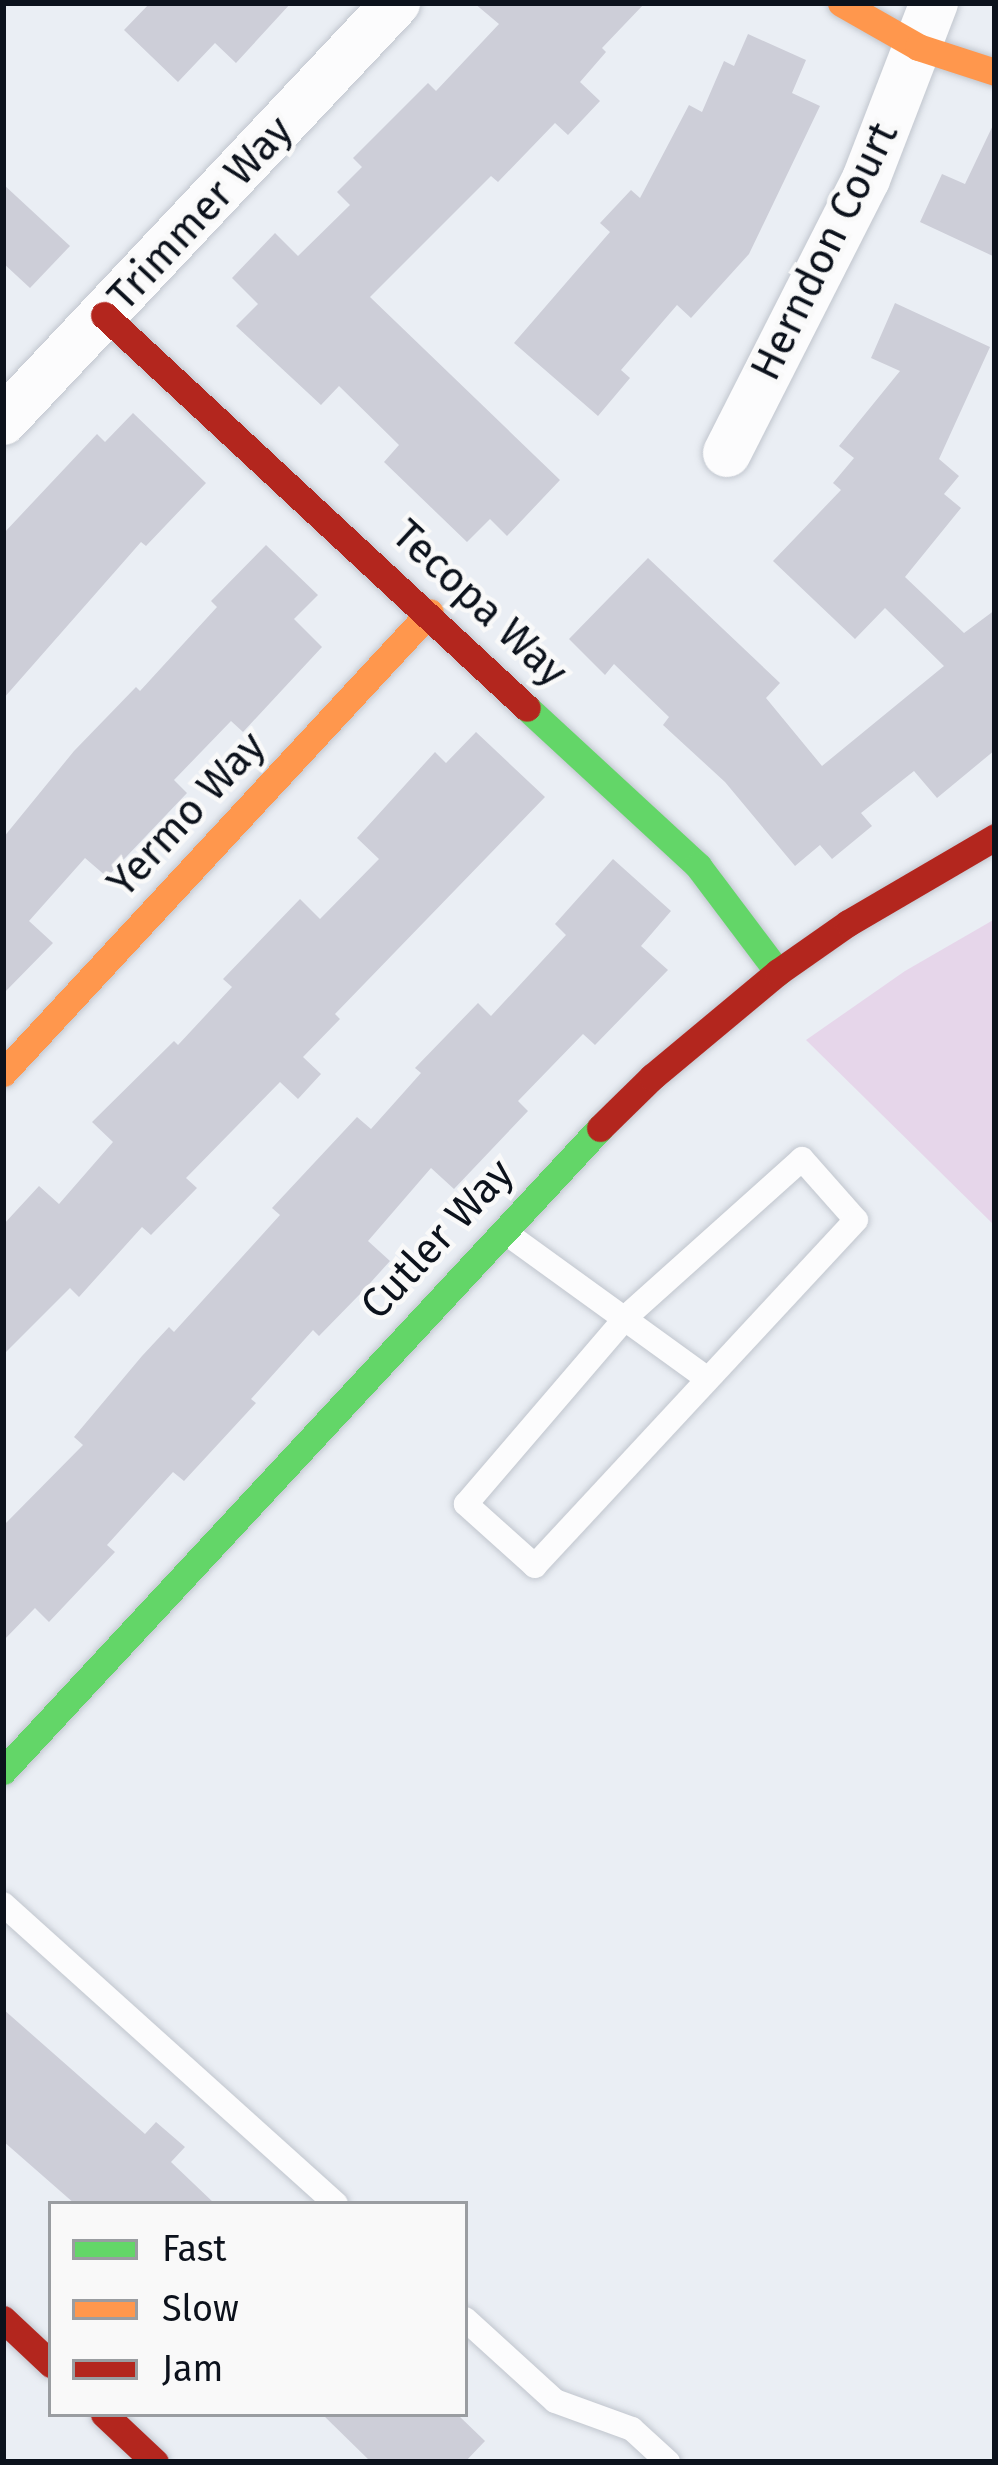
<!DOCTYPE html>
<html>
<head>
<meta charset="utf-8">
<style>
  body { margin:0 }
  #map { position:relative; width:998px; height:2465px; overflow:hidden; background:#eaeef4; font-family:"Fira Sans",sans-serif }
  div>[style] { position:absolute }
  [style*='--x'] { left:calc(var(--x)*1px); top:calc(var(--y)*1px); width:calc(var(--w)*1px); rotate:calc(var(--a)*1deg) }
  .green>* { inset:0; background:#e6d6ea }
  .building>* { inset:0; background:#cdced8 }
  .roads { filter:drop-shadow(0 0 3px #c1c6ce) drop-shadow(0 0 3px #c1c6ce) }
  .lane>* { height:24px; margin:-12px; padding:0 12px; transform-origin:12px; border-radius:12px; background:#fcfcfd }
  .street>* { height:48px; margin:-24px; padding:0 24px; transform-origin:24px; border-radius:24px; background:#fcfcfd }
  .fast>* { height:27px; margin:-13.5px; padding:0 13.5px; transform-origin:13.5px; border-radius:13.5px; background:#63d668 }
  .slow>* { height:27px; margin:-13.5px; padding:0 13.5px; transform-origin:13.5px; border-radius:13.5px; background:#ff974d }
  .jam>* { height:27px; margin:-13.5px; padding:0 13.5px; transform-origin:13.5px; border-radius:13.5px; background:#b3261e }
  span { translate:-50% -50%; white-space:nowrap; text-align:center; line-height:1.15; -webkit-text-stroke:9px #f9f9f9; paint-order:stroke }
  .street-label { font-size:42px; color:#0c121c }
  .frame { position:absolute; inset:0; border:6px solid #0c121c; pointer-events:none }
  .legend { position:absolute; left:48px; top:2201px; width:420px; height:216px; box-sizing:border-box; background:#f9f9f9; border:3px solid #9a9da1; margin:0; padding:15px 21px; list-style:none; font-size:36px; color:#0c121c }
  .legend li { display:flex; align-items:center; gap:24px; height:60px }
  .legend b { width:60px; border:3px solid #9a9da1 }
</style>
</head>
<body>
<div id="map">
  <div class="green">
    <i style="clip-path:polygon(995px 919px,995px 1226px,806px 1040px,905px 971px)"></i>
  </div>
  <div class="building">
    <i style="clip-path:polygon(150px 3px,291px 3px,236px 63px,215px 43px,178px 82px,124px 30px)"></i>
    <i style="clip-path:polygon(474px 3px,645px 3px,602px 48px,606px 52px,580px 82px,600px 101px,568px 135px,555px 123px,498px 182px,491px 176px,370px 297px,560px 480px,507px 536px,490px 519px,467px 542px,384px 462px,399px 445px,339px 386px,321px 405px,236px 326px,258px 304px,232px 278px,275px 233px,298px 256px,350px 205px,337px 192px,362px 167px,353px 158px,428px 83px,436px 91px,499px 24px)"></i>
    <i style="clip-path:polygon(748px 34px,806px 60px,792px 93px,820px 106px,749px 254px,691px 318px,677px 305px,621px 370px,630px 378px,598px 416px,514px 343px,610px 232px,600px 223px,631px 190px,640px 198px,689px 105px,702px 112px,724px 61px,734px 66px)"></i>
    <i style="clip-path:polygon(995px 121px,995px 257px,920px 222px,942px 174px,965px 184px)"></i>
    <i style="clip-path:polygon(3px 184px,70px 246px,30px 288px,3px 263px)"></i>
    <i style="clip-path:polygon(895px 303px,990px 347px,939px 459px,959px 476px,944px 494px,961px 508px,905px 577px,964px 633px,995px 610px,995px 750px,937px 798px,914px 771px,861px 813px,872px 826px,832px 859px,820px 845px,795px 866px,725px 782px,663px 725px,669px 717px,614px 664px,605px 675px,569px 639px,648px 558px,780px 683px,766px 698px,822px 766px,944px 666px,885px 608px,855px 639px,773px 561px,841px 490px,833px 483px,854px 458px,839px 446px,900px 371px,871px 358px)"></i>
    <i style="clip-path:polygon(133px 413px,206px 483px,146px 546px,141px 542px,3px 699px,3px 534px,97px 434px,105px 442px)"></i>
    <i style="clip-path:polygon(266px 545px,318px 595px,294px 619px,322px 647px,243px 732px,231px 721px,174px 780px,187px 793px,107px 877px,85px 858px,29px 921px,53px 943px,3px 994px,3px 838px,74px 751px,136px 687px,140px 691px,217px 607px,211px 601px)"></i>
    <i style="clip-path:polygon(476px 732px,545px 797px,335px 1014px,340px 1019px,303px 1057px,321px 1074px,298px 1099px,280px 1082px,186px 1178px,197px 1188px,151px 1235px,142px 1227px,79px 1297px,70px 1288px,3px 1355px,3px 1225px,39px 1186px,59px 1204px,113px 1142px,92px 1122px,174px 1041px,178px 1045px,232px 987px,223px 979px,300px 899px,320px 919px,379px 859px,357px 838px,435px 752px,446px 763px)"></i>
    <i style="clip-path:polygon(613px 859px,671px 911px,641px 946px,668px 970px,595px 1045px,583px 1034px,518px 1101px,528px 1111px,454px 1189px,431px 1168px,368px 1241px,390px 1261px,362px 1292px,319px 1336px,313px 1330px,251px 1399px,256px 1403px,184px 1481px,173px 1472px,107px 1545px,115px 1552px,49px 1622px,35px 1608px,3px 1641px,3px 1526px,83px 1445px,74px 1437px,142px 1356px,169px 1327px,174px 1332px,280px 1215px,272px 1208px,357px 1117px,371px 1129px,421px 1073px,415px 1068px,478px 1003px,491px 1016px,566px 935px,555px 924px)"></i>
    <i style="clip-path:polygon(3px 2009px,145px 2134px,156px 2122px,185px 2147px,171px 2162px,215px 2204px,75px 2204px,3px 2141px)"></i>
    <i style="clip-path:polygon(322px 2414px,457px 2414px,485px 2441px,465px 2462px,371px 2462px)"></i>
  </div>
  <div class="roads">
    <div class="lane">
      <i style="--x:802;--y:1159;--w:81;--a:48.5"></i>
      <i style="--x:856;--y:1220;--w:472;--a:132.9"></i>
      <i style="--x:535;--y:1566;--w:93;--a:-138.1"></i>
      <i style="--x:466;--y:1504;--w:248;--a:-49.4"></i>
      <i style="--x:627;--y:1316;--w:235;--a:-41.9"></i>
      <i style="--x:506;--y:1233;--w:249;--a:35.9"></i>
      <i style="--x:3;--y:1904;--w:448;--a:42"></i>
      <i style="--x:465;--y:2319;--w:122;--a:42.3"></i>
      <i style="--x:555;--y:2401;--w:82;--a:20"></i>
      <i style="--x:632;--y:2429;--w:49;--a:42.5"></i>
    </div>
    <div class="street">
      <i style="--x:3;--y:421;--w:574;--a:-46.77"></i>
      <i style="--x:727;--y:453;--w:307;--a:-63.1"></i>
      <i style="--x:866;--y:179;--w:189;--a:-68.9"></i>
    </div>
    <div class="fast">
      <i style="--x:527;--y:708;--w:233;--a:42.7"></i>
      <i style="--x:698;--y:866;--w:133;--a:53"></i>
      <i style="--x:3;--y:1771;--w:877;--a:-47.12"></i>
    </div>
    <div class="slow">
      <i style="--x:841;--y:3;--w:89;--a:29.7"></i>
      <i style="--x:918;--y:47;--w:81;--a:18"></i>
      <i style="--x:3;--y:1073;--w:628;--a:-47.19"></i>
    </div>
    <div class="jam">
      <i style="--x:104;--y:315;--w:577;--a:42.89"></i>
      <i style="--x:600;--y:1128;--w:73;--a:-44.4"></i>
      <i style="--x:652;--y:1077;--w:164;--a:-39.8"></i>
      <i style="--x:778;--y:972;--w:85;--a:-35"></i>
      <i style="--x:848;--y:923;--w:170;--a:-30.3"></i>
      <i style="--x:3;--y:2319;--w:66;--a:43.2"></i>
      <i style="--x:104;--y:2414;--w:70;--a:43.3"></i>
    </div>
  </div>
  <div class="street-label">
    <span style="left:200px;top:213px;rotate:-47deg">Trimmer Way</span>
    <span style="left:824px;top:251px;rotate:-64deg">Herndon Court</span>
    <span style="left:480px;top:603px;rotate:43deg">Tecopa Way</span>
    <span style="left:186px;top:814px;rotate:-47deg">Yermo Way</span>
    <span style="left:437px;top:1239px;rotate:-47deg">Cutler Way</span>
  </div>
  <div class="frame"></div>
  <ul class="legend">
  <li><b style="height:15px;background:#63d668"></b>Fast</li>
  <li><b style="height:15px;background:#ff974d"></b>Slow</li>
  <li><b style="height:15px;background:#b3261e"></b>Jam</li>
  </ul>
</div>
</body>
</html>
